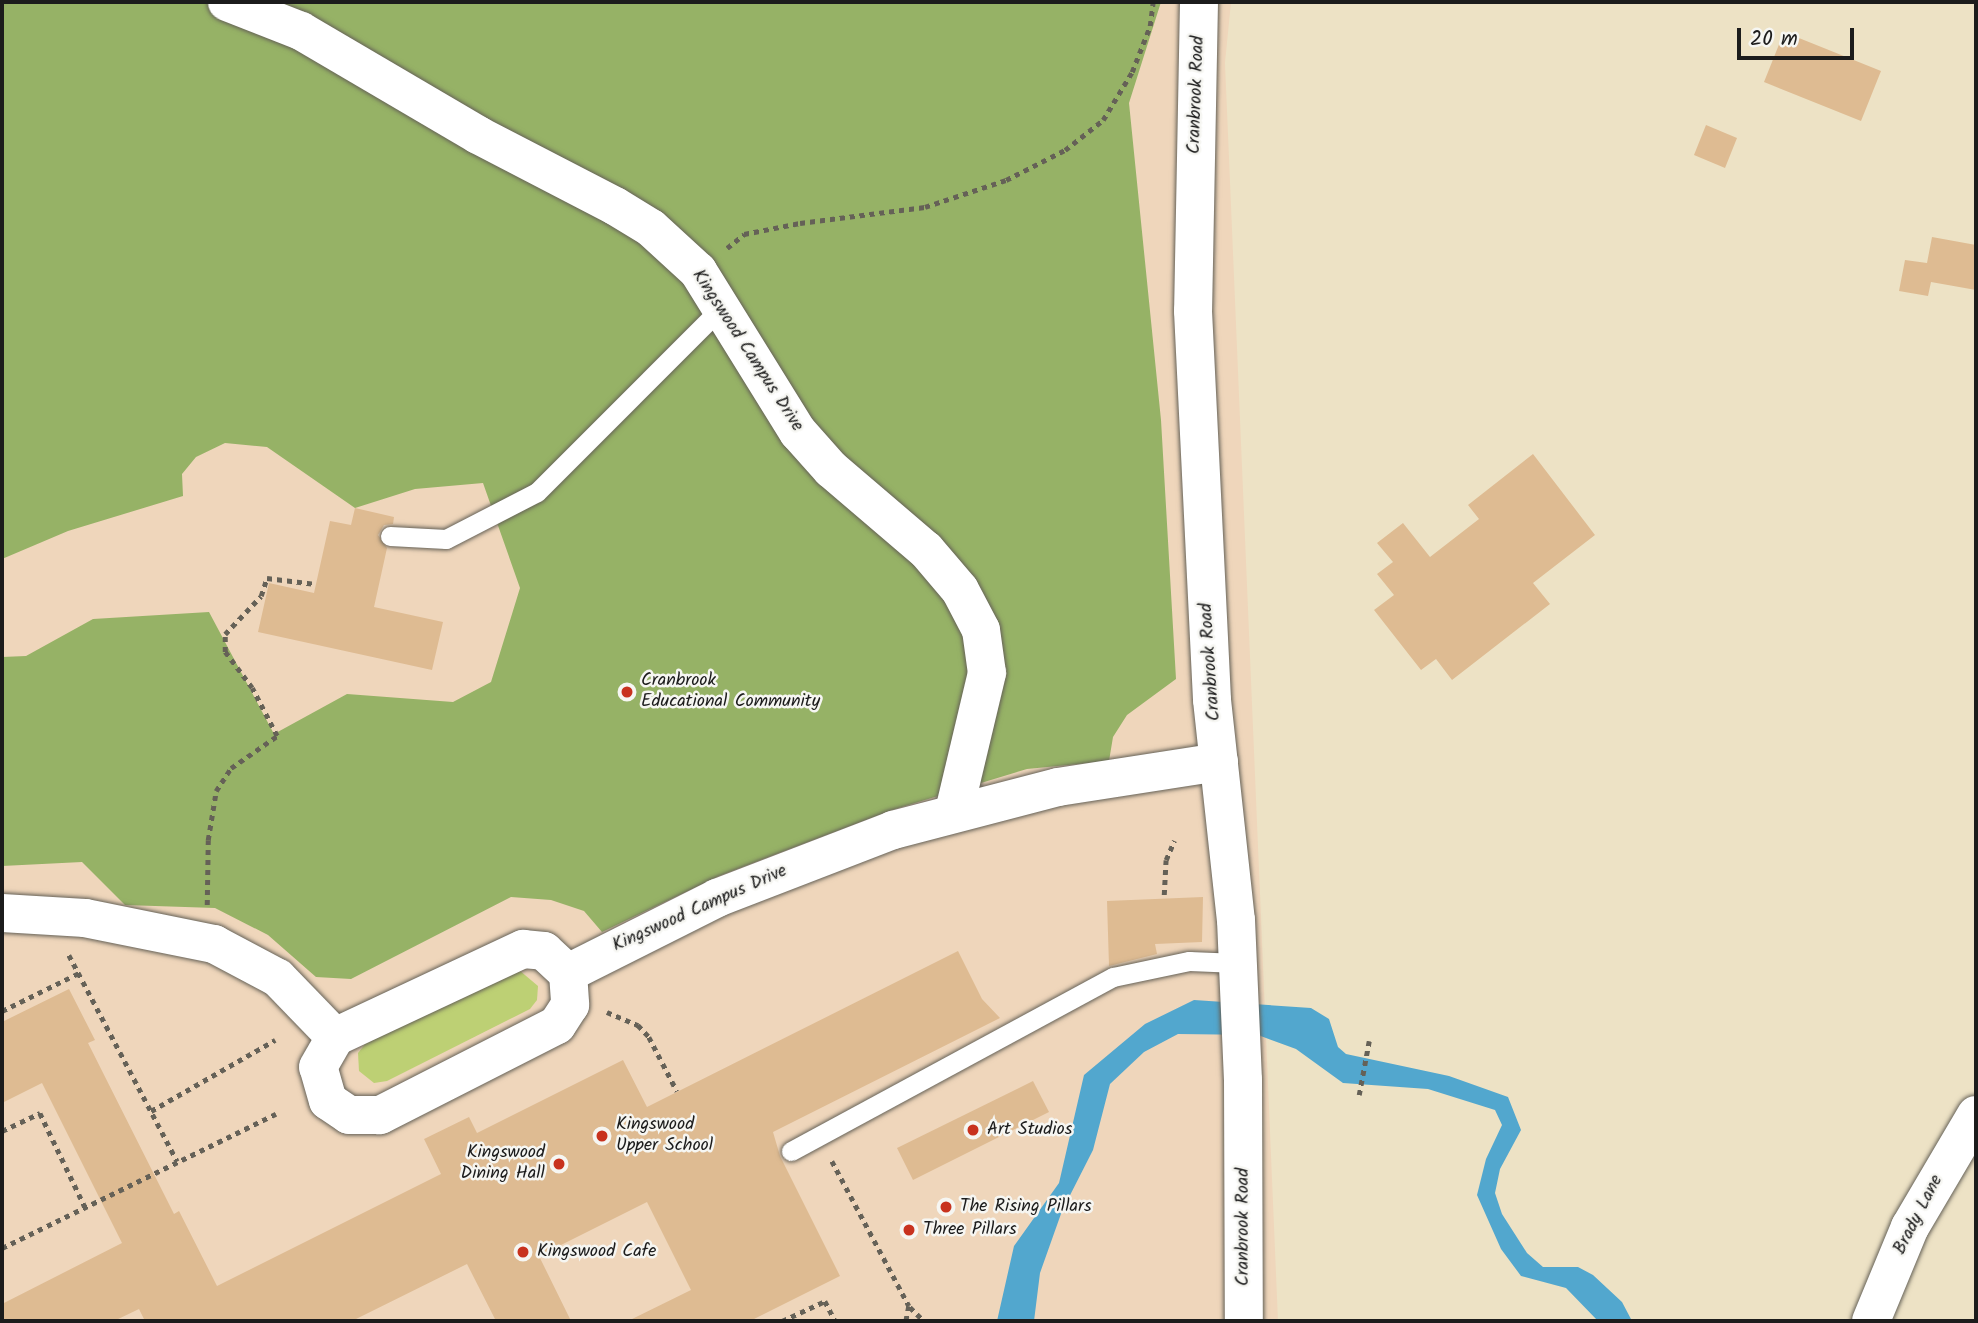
<!DOCTYPE html>
<html>
<head>
<meta charset="utf-8">
<style>
  body { margin:0 }
  #map { position:relative; width:1978px; height:1323px; overflow:hidden; background:#ede2c5; font-family:Kalam,sans-serif }
  div>[style] { position:absolute }
  [style*='--x'] { left:calc(var(--x)*1px); top:calc(var(--y)*1px); width:calc(var(--w)*1px); rotate:calc(var(--a)*1deg) }
  .built>* { inset:0; background:#efd6bb }
  .green>* { inset:0; background:#bdd074 }
  .forest>* { inset:0; background:#96b266 }
  .water>* { inset:0; background:#52a7ce }
  .building>* { inset:0; background:#debb92 }
  .path>* { height:4.5px; margin-top:-2.25px; transform-origin:0; background:repeating-linear-gradient(90deg,#656157 0 5px,transparent 0 10px) }
  .roads { filter:drop-shadow(0 0 2px #656157) drop-shadow(0 0 2px #656157) }
  .service>* { height:19px; margin:-9.5px; padding:0 9.5px; transform-origin:9.5px; border-radius:9.5px; background:#fff }
  .minor>* { height:38px; margin:-19px; padding:0 19px; transform-origin:19px; border-radius:19px; background:#fff }
  .tertiary>* { height:38px; margin:-19px; padding:0 19px; transform-origin:19px; border-radius:19px; background:#fff }
  .dots>* { width:19px; height:19px; translate:-50% -50%; box-sizing:border-box; border:4px solid #f6f6f2; border-radius:50% }
  span { translate:-50% -50%; white-space:nowrap; text-align:center; line-height:1.15; -webkit-text-stroke:5px #f6f6f2; paint-order:stroke }
  .street-label { font-size:18px; color:#1c1c1c }
  .poi-label { font-size:18px; color:#1c1c1c }
  .left { translate:0 -50%; text-align:left }
  .right { translate:-100% -50%; text-align:right }
  .frame { position:absolute; inset:0; border:4px solid #1c1c1c; pointer-events:none }
  .scale { position:absolute; left:1737px; top:28px; width:117px; height:32px; box-sizing:border-box; border:4px solid #1c1c1c; border-top:0; padding-left:9px; font-size:21px; line-height:24px; white-space:nowrap; color:#1c1c1c; -webkit-text-stroke:5px #f6f6f2; paint-order:stroke }
</style>
</head>
<body>
<div id="map">
  <div class="built">
    <i style="clip-path:polygon(2px 2px,1231px 2px,1225px 63px,1278px 1321px,2px 1321px)"></i>
  </div>
  <div class="green">
    <i style="clip-path:polygon(519px 970px,538px 986px,537px 1000px,530px 1009px,387px 1081px,374px 1083px,359px 1071px,358px 1053px,366px 1043px)"></i>
  </div>
  <div class="forest">
    <i style="clip-path:polygon(2px 2px,1161px 2px,1129px 103px,1161px 420px,1176px 679px,1127px 715px,1113px 737px,1109px 761px,1027px 769px,892px 810px,719px 876px,602px 932px,584px 911px,551px 900px,511px 897px,351px 979px,316px 977px,268px 935px,215px 908px,125px 905px,82px 862px,2px 866px,2px 657px,26px 656px,93px 619px,209px 612px,274px 734px,347px 694px,453px 702px,491px 682px,520px 588px,483px 483px,415px 489px,355px 508px,267px 447px,225px 443px,196px 457px,182px 474px,183px 496px,68px 531px,2px 559px)"></i>
  </div>
  <div class="water">
    <i style="clip-path:polygon(1194px 1000px,1311px 1008px,1329px 1019px,1338px 1047px,1346px 1054px,1449px 1076px,1508px 1097px,1521px 1130px,1500px 1169px,1495px 1193px,1502px 1214px,1527px 1253px,1543px 1267px,1578px 1267px,1593px 1275px,1622px 1302px,1632px 1321px,1598px 1321px,1566px 1288px,1521px 1276px,1501px 1249px,1477px 1195px,1486px 1159px,1502px 1125px,1495px 1110px,1428px 1089px,1343px 1083px,1296px 1049px,1258px 1035px,1178px 1034px,1144px 1052px,1110px 1084px,1093px 1150px,1062px 1211px,1040px 1273px,1034px 1321px,997px 1321px,1014px 1246px,1059px 1183px,1084px 1075px,1145px 1024px)"></i>
  </div>
  <div class="building">
    <i style="clip-path:polygon(1784px 32px,1881px 71px,1861px 121px,1764px 82px)"></i>
    <i style="clip-path:polygon(1706px 125px,1737px 138px,1725px 168px,1694px 155px)"></i>
    <i style="clip-path:polygon(1932px 237px,1976px 245px,1976px 290px,1931px 282px,1928px 296px,1899px 291px,1905px 260px,1927px 263px)"></i>
    <i style="clip-path:polygon(1533px 454px,1595px 535px,1533px 583px,1550px 604px,1452px 680px,1436px 659px,1421px 670px,1374px 610px,1394px 595px,1377px 574px,1393px 562px,1377px 543px,1403px 523px,1430px 557px,1479px 519px,1468px 505px)"></i>
    <i style="clip-path:polygon(355px 508px,394px 517px,393px 524px,384px 525px,378px 535px,387px 548px,374px 607px,443px 622px,432px 670px,258px 632px,269px 583px,314px 593px,330px 521px,351px 525px)"></i>
    <i style="clip-path:polygon(1203px 897px,1202px 942px,1155px 944px,1157px 954px,1109px 966px,1107px 901px)"></i>
    <i style="clip-path:polygon(958px 951px,982px 999px,1000px 1018px,773px 1132px,780px 1156px,840px 1276px,750px 1321px,628px 1321px,691px 1290px,647px 1202px,539px 1256px,571px 1321px,496px 1321px,467px 1264px,352px 1321px,145px 1321px,139px 1309px,114px 1321px,2px 1321px,2px 1304px,122px 1243px,42px 1083px,2px 1103px,2px 1022px,69px 989px,95px 1040px,88px 1043px,174px 1214px,179px 1211px,217px 1286px,441px 1174px,424px 1139px,469px 1117px,477px 1133px,623px 1060px,647px 1107px)"></i>
    <i style="clip-path:polygon(1033px 1081px,1049px 1112px,913px 1180px,897px 1148px)"></i>
  </div>
  <div class="path">
    <i style="--x:727;--y:248;--w:22;--a:-39"></i>
    <i style="--x:744;--y:234;--w:57;--a:-11.1"></i>
    <i style="--x:800;--y:223;--w:126;--a:-7.3"></i>
    <i style="--x:925;--y:207;--w:85;--a:-18.4"></i>
    <i style="--x:1006;--y:180;--w:66;--a:-27"></i>
    <i style="--x:1065;--y:150;--w:48;--a:-38.3"></i>
    <i style="--x:1103;--y:120;--w:56;--a:-58.9"></i>
    <i style="--x:1132;--y:72;--w:49;--a:-68.6"></i>
    <i style="--x:1150;--y:26;--w:24;--a:-83"></i>
    <i style="--x:1164;--y:895;--w:35;--a:-87"></i>
    <i style="--x:1166;--y:860;--w:21;--a:-67"></i>
    <i style="--x:207;--y:905;--w:65;--a:-89.1"></i>
    <i style="--x:208;--y:840;--w:50;--a:-80.7"></i>
    <i style="--x:216;--y:791;--w:27;--a:-57"></i>
    <i style="--x:231;--y:768;--w:56;--a:-34.8"></i>
    <i style="--x:277;--y:736;--w:54;--a:-117.5"></i>
    <i style="--x:252;--y:688;--w:45;--a:-126.9"></i>
    <i style="--x:225;--y:652;--w:18;--a:-90"></i>
    <i style="--x:225;--y:634;--w:52;--a:-46.5"></i>
    <i style="--x:261;--y:596;--w:19;--a:-72"></i>
    <i style="--x:267;--y:578;--w:49;--a:7"></i>
    <i style="--x:69;--y:955;--w:233;--a:62.3"></i>
    <i style="--x:2;--y:1011;--w:86;--a:-26.3"></i>
    <i style="--x:607;--y:1012;--w:34;--a:23"></i>
    <i style="--x:638;--y:1025;--w:16;--a:47"></i>
    <i style="--x:649;--y:1037;--w:61;--a:62.6"></i>
    <i style="--x:1359;--y:1095;--w:55;--a:-79.5"></i>
    <i style="--x:151;--y:1111;--w:143;--a:-29.8"></i>
    <i style="--x:2;--y:1131;--w:42;--a:-25.3"></i>
    <i style="--x:40;--y:1113;--w:104;--a:64.4"></i>
    <i style="--x:832;--y:1161;--w:164;--a:62"></i>
    <i style="--x:909;--y:1306;--w:15;--a:101"></i>
    <i style="--x:2;--y:1248;--w:305;--a:-26.1"></i>
    <i style="--x:910;--y:1307;--w:20;--a:45"></i>
    <i style="--x:782;--y:1321;--w:47;--a:-24.9"></i>
    <i style="--x:825;--y:1301;--w:22;--a:63"></i>
  </div>
  <div class="roads">
    <div class="service">
      <i style="--x:390;--y:536;--w:56;--a:3.1"></i>
      <i style="--x:446;--y:539;--w:102;--a:-27.3"></i>
      <i style="--x:537;--y:492;--w:262;--a:-45"></i>
      <i style="--x:791;--y:1151;--w:366;--a:-28.4"></i>
      <i style="--x:1113;--y:977;--w:78;--a:-11.9"></i>
      <i style="--x:1189;--y:961;--w:49;--a:2.3"></i>
    </div>
    <div class="minor">
      <i style="--x:227;--y:2;--w:79;--a:21.4"></i>
      <i style="--x:301;--y:31;--w:205;--a:30.4"></i>
      <i style="--x:478;--y:135;--w:154;--a:27.4"></i>
      <i style="--x:615;--y:206;--w:42;--a:31.4"></i>
      <i style="--x:651;--y:228;--w:64;--a:42.5"></i>
      <i style="--x:698;--y:271;--w:190;--a:58.2"></i>
      <i style="--x:798;--y:432;--w:50;--a:48.3"></i>
      <i style="--x:831;--y:469;--w:125;--a:40.5"></i>
      <i style="--x:926;--y:550;--w:52;--a:49.6"></i>
      <i style="--x:960;--y:590;--w:45;--a:62.3"></i>
      <i style="--x:981;--y:630;--w:43;--a:82.1"></i>
      <i style="--x:987;--y:673;--w:143;--a:103.4"></i>
      <i style="--x:2;--y:913;--w:83;--a:3.4"></i>
      <i style="--x:85;--y:918;--w:132;--a:11.4"></i>
      <i style="--x:214;--y:944;--w:72;--a:28"></i>
      <i style="--x:278;--y:978;--w:82;--a:46"></i>
      <i style="--x:523;--y:949;--w:21;--a:5"></i>
      <i style="--x:544;--y:951;--w:33;--a:43"></i>
      <i style="--x:568;--y:973;--w:32;--a:86"></i>
      <i style="--x:570;--y:1005;--w:24;--a:123"></i>
      <i style="--x:557;--y:1025;--w:199;--a:153"></i>
      <i style="--x:380;--y:1115;--w:31;--a:180"></i>
      <i style="--x:349;--y:1115;--w:25;--a:-146"></i>
      <i style="--x:328;--y:1101;--w:35;--a:-106"></i>
      <i style="--x:318;--y:1067;--w:34;--a:-60"></i>
      <i style="--x:335;--y:1037;--w:208;--a:-25.1"></i>
      <i style="--x:568;--y:973;--w:167;--a:-26.7"></i>
      <i style="--x:717;--y:898;--w:189;--a:-21.1"></i>
      <i style="--x:893;--y:830;--w:171;--a:-14.6"></i>
      <i style="--x:1058;--y:787;--w:163;--a:-8.8"></i>
      <i style="--x:1871;--y:1321;--w:102;--a:-67.5"></i>
      <i style="--x:1910;--y:1227;--w:130;--a:-59.5"></i>
    </div>
    <div class="tertiary">
      <i style="--x:1199;--y:2;--w:309;--a:91.1"></i>
      <i style="--x:1193;--y:311;--w:389;--a:87.2"></i>
      <i style="--x:1212;--y:700;--w:221;--a:83.8"></i>
      <i style="--x:1236;--y:920;--w:160;--a:87.5"></i>
      <i style="--x:1243;--y:1080;--w:241;--a:89.8"></i>
    </div>
  </div>
  <div class="dots">
    <i style="left:627px;top:692px;background:#c8321e"></i>
    <i style="left:973px;top:1130px;background:#c8321e"></i>
    <i style="left:602px;top:1136px;background:#c8321e"></i>
    <i style="left:559px;top:1164px;background:#c8321e"></i>
    <i style="left:946px;top:1207px;background:#c8321e"></i>
    <i style="left:909px;top:1230px;background:#c8321e"></i>
    <i style="left:523px;top:1252px;background:#c8321e"></i>
  </div>
  <div class="street-label">
    <span style="left:1197px;top:95px;rotate:-88deg">Cranbrook Road</span>
    <span style="left:747px;top:351px;rotate:57deg">Kingswood Campus Drive</span>
    <span style="left:1211px;top:662px;rotate:-94deg">Cranbrook Road</span>
    <span style="left:700px;top:909px;rotate:-24deg">Kingswood Campus Drive</span>
    <span style="left:1919px;top:1215px;rotate:-63deg">Brady Lane</span>
    <span style="left:1244px;top:1227px;rotate:-90deg">Cranbrook Road</span>
  </div>
  <div class="poi-label">
    <span class="left" style="left:641px;top:692px">Cranbrook<br>Educational Community</span>
    <span class="left" style="left:616px;top:1136px">Kingswood<br>Upper School</span>
    <span class="left" style="left:987px;top:1130px">Art Studios</span>
    <span class="right" style="left:545px;top:1164px">Kingswood<br>Dining Hall</span>
    <span class="left" style="left:960px;top:1207px">The Rising Pillars</span>
    <span class="left" style="left:923px;top:1230px">Three Pillars</span>
    <span class="left" style="left:537px;top:1252px">Kingswood Cafe</span>
  </div>
  <div class="frame"></div>
  <div class="scale">20 m</div>
</div>
</body>
</html>
